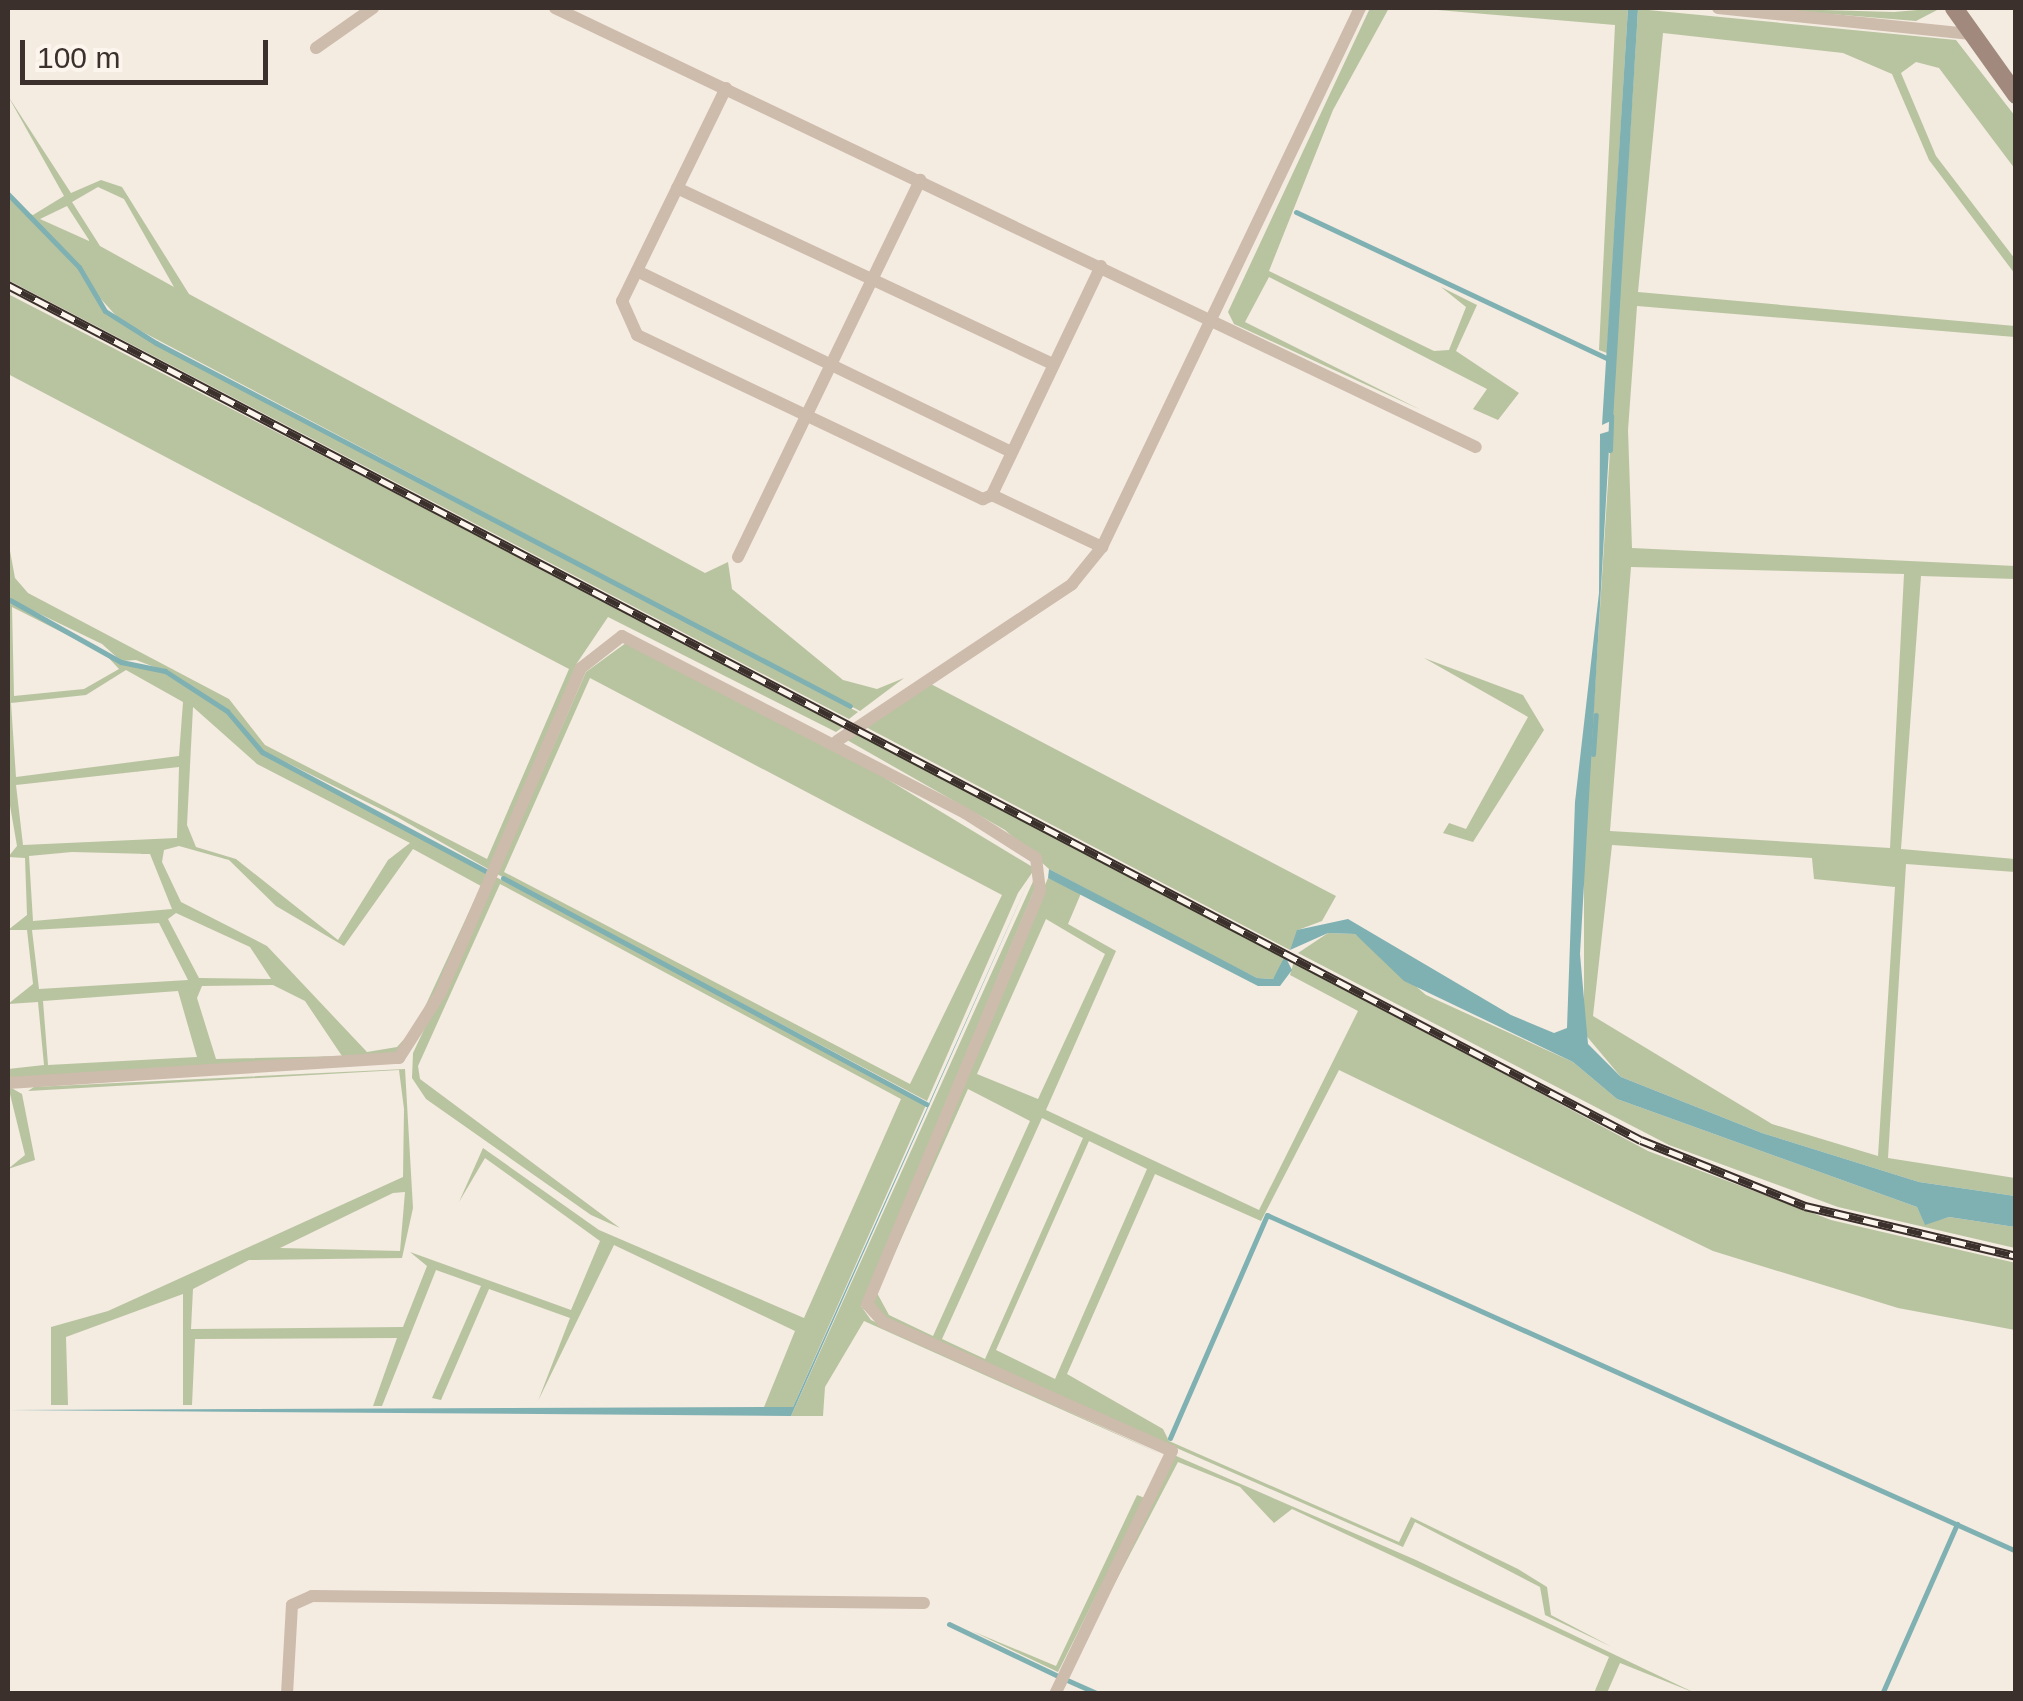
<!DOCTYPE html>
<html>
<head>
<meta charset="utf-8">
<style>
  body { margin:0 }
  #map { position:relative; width:2023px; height:1701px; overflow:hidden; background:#f4ebe1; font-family:Helvetica,sans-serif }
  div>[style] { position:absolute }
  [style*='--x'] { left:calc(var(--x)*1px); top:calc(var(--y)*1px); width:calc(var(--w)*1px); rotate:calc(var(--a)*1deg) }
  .green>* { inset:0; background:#b8c4a0 }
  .water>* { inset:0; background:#7fb0b2 }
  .stream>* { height:5px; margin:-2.5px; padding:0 2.5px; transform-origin:2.5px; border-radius:2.5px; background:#7fb0b2 }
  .street>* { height:12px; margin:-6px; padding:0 6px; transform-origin:6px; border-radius:6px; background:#cdbbac }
  .secondary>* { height:18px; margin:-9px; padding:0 9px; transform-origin:9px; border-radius:9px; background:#a18a7d }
  .rail>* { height:9px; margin-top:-4.5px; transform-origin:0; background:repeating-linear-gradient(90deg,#fbf5ee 0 15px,#3b302b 0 30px); box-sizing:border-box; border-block:2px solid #3b302b }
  span { translate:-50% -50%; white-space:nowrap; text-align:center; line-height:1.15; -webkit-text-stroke:9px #fbf5ee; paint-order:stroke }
  .frame { position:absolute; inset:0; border:10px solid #3b302b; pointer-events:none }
  .scale { position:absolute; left:20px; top:40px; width:248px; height:45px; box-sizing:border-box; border:5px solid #3b302b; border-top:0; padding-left:12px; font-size:30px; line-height:35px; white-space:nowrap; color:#3b302b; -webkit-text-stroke:8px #fbf5ee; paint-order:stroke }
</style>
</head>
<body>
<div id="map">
  <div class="green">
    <i style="clip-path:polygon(1370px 8px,1389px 8px,1333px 110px,1269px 271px,1434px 351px,1449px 350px,1466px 307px,1441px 287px,1477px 305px,1456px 351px,1519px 393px,1498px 420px,1473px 409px,1487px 389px,1269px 277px,1245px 322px,1421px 410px,1234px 324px,1228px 312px)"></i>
    <i style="clip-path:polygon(1414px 8px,1628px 8px,1607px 353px,1599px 350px,1615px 25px)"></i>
    <i style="clip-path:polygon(1755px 8px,1894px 12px,1941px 8px,1916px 21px)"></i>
    <i style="clip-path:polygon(evenodd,1638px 9px,1956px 40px,2015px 116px,2015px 169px,1939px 68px,1916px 62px,1901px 73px,1936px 156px,2015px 259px,2015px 274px,1929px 160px,1892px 74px,1843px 53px,1663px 33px,1638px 292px,2015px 326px,2015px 337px,1637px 306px,1628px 430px,1632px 548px,2015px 566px,2015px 579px,1921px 576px,1901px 849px,2015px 859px,2015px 872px,1906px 864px,1888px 1158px,2015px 1178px,2015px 1196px,1919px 1182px,1762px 1133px,1621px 1077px,1584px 1033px,1584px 861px,1638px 9px,1631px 567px,1904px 574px,1890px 848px,1610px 831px,1631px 567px,1638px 9px,1612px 845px,1812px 858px,1814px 879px,1895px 887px,1878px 1156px,1772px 1124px,1593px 1016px,1612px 845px)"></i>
    <i style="clip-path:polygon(evenodd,8px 96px,71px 193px,101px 180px,122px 187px,189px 294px,705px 573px,728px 562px,732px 589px,843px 680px,877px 689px,904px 678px,860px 711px,120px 320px,19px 209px,33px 215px,64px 196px,8px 96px,98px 187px,124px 199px,174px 287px,100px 246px,72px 202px,98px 187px,8px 96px,67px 206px,89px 240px,89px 241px,40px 219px,67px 206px)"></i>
    <i style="clip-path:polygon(8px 196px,78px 268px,104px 312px,155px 344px,858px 712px,849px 719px,8px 280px)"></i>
    <i style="clip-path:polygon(evenodd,8px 294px,537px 566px,843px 727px,836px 732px,608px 617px,577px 663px,490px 870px,397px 817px,263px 751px,227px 710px,165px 671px,136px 660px,121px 661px,102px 644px,11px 600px,121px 663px,164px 673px,226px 712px,261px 753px,489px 874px,420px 1030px,394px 1056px,8px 1079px,8px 1069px,44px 1065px,38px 1002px,8px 1004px,33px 984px,27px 930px,8px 930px,27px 915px,25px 858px,8px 857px,17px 846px,8px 794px,8px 540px,15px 578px,28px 593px,229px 699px,265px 745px,487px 859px,569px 669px,8px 374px,8px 294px,12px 607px,105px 654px,119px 669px,84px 689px,14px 696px,12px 607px,8px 294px,126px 670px,183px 702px,179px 756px,16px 777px,11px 703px,86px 695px,126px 670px,8px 294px,193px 707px,257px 764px,410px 843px,388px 860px,338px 940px,236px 859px,196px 847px,187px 825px,193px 707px,8px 294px,179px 767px,177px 838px,23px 845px,16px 785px,179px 767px,8px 294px,179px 846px,229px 860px,276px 906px,344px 946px,413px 849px,481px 886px,416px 1026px,397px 1047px,367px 1052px,267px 946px,181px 902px,162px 862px,164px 850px,179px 846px,8px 294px,72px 852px,150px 854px,172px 909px,33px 921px,29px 856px,72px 852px,8px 294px,176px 913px,250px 947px,271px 979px,199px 978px,168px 919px,176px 913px,8px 294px,159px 923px,188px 980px,39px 989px,32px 930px,159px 923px,8px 294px,273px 985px,305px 1001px,342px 1056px,216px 1059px,197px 998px,202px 986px,273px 985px,8px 294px,178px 991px,197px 1057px,48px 1065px,43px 1001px,178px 991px)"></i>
    <i style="clip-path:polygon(evenodd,630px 640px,809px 732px,1036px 869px,1040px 876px,861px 1306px,871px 1320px,1163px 1455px,864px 1321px,825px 1387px,823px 1416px,791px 1416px,1035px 877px,1034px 870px,1018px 893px,927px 1101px,497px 874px,586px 672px,630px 640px,590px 678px,1002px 895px,910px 1084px,504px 872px,590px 678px)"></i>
    <i style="clip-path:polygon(1424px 658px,1523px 695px,1544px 730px,1473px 842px,1443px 833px,1449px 823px,1466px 829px,1528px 717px)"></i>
    <i style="clip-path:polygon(927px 682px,1336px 896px,1322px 921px,1298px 930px,1290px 950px,860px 724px)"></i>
    <i style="clip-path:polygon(850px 729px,1285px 956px,1285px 962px,1273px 979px,1257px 978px,1178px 938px,1049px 869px,1005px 830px,847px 740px)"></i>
    <i style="clip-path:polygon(evenodd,496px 877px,926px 1105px,793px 1407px,762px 1412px,795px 1331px,614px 1245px,538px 1401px,570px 1318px,489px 1289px,441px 1400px,432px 1398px,481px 1286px,436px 1270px,382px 1406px,373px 1406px,397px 1338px,195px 1339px,192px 1405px,183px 1405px,183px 1294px,66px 1337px,68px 1405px,51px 1405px,51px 1327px,108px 1311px,403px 1177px,404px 1109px,399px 1070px,28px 1091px,34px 1087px,405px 1069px,413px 1208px,402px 1258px,249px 1260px,193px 1289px,191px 1329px,403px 1327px,427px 1266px,410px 1252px,571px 1310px,600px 1241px,485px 1158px,459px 1202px,483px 1148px,599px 1230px,804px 1318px,901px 1099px,500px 884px,418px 1066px,420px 1079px,620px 1228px,591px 1215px,426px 1099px,412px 1078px,413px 1053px,496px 877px,405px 1192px,400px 1251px,280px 1248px,393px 1193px,405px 1192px)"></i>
    <i style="clip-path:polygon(evenodd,1048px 878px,1082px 891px,1068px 924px,1116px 951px,1046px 1110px,1259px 1210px,1358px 1011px,1290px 975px,1294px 961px,1648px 1151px,1831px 1220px,2016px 1263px,2015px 1330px,1898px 1308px,1713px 1251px,1339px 1070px,1261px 1221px,1155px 1174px,1067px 1374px,1163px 1429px,1169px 1441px,1399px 1542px,1411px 1517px,1518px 1569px,1547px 1587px,1551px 1615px,1612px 1647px,1545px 1615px,1540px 1587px,1415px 1522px,1403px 1547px,882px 1319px,869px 1297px,1048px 878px,1046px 919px,1105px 954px,1038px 1099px,977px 1074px,1046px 919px,1048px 878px,968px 1089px,1030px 1121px,933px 1336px,889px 1315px,877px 1293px,968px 1089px,1048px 878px,1042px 1118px,1083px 1138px,985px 1359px,942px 1339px,1042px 1118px,1048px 878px,1089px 1141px,1147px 1169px,1055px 1379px,996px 1350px,1089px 1141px)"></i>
    <i style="clip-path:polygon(1328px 933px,1355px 934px,1426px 995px,1573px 1062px,1617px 1099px,1917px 1207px,1925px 1224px,1949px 1217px,2015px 1227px,2015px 1248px,1838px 1207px,1669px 1145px,1298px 953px)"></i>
    <i style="clip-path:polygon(8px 1086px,22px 1094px,35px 1160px,8px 1169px,25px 1155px)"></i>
    <i style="clip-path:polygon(1174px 1455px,1416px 1560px,1695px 1693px,1620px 1663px,1607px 1693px,1594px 1693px,1609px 1657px,1292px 1509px,1274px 1523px,1240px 1487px,1178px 1462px,1066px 1677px)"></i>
    <i style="clip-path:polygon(1137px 1495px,1145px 1498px,1058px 1672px,972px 1631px,1056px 1666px)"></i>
  </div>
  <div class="water">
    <i style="clip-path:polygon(1628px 8px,1638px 9px,1613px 420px,1602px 425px)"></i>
    <i style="clip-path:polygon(1610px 431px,1580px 954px,1588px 1044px,1621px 1077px,1762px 1133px,1919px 1182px,2015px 1196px,2015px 1227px,1949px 1217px,1925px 1225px,1917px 1207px,1617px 1099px,1573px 1062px,1404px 981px,1355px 934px,1328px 933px,1290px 950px,1297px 930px,1348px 919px,1511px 1015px,1554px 1033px,1567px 1028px,1575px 802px,1599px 593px,1600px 434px)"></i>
    <i style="clip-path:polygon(1034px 869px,791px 1416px,8px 1410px,793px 1407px)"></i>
    <i style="clip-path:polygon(1049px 869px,1257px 978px,1273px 979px,1285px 956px,1292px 970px,1280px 986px,1258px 986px,1048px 878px)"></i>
  </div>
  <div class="stream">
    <i style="--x:8;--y:194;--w:102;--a:45.8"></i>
    <i style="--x:79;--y:267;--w:51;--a:59.4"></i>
    <i style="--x:105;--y:311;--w:60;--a:32.1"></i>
    <i style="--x:156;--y:343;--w:783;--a:27.61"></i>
    <i style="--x:1296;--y:212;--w:343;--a:25.2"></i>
    <i style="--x:1610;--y:450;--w:34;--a:-88"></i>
    <i style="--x:10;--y:600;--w:127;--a:29.2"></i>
    <i style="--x:121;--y:662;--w:45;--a:11.6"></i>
    <i style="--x:165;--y:671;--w:74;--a:32.8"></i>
    <i style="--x:227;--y:711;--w:54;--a:49.5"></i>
    <i style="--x:262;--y:752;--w:256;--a:28"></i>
    <i style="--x:1593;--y:754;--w:39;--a:-86"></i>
    <i style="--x:503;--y:878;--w:480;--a:28.1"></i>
    <i style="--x:1170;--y:1438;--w:243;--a:-66.5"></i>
    <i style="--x:1267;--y:1215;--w:821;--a:24.16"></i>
    <i style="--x:949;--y:1624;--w:119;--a:25.5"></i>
    <i style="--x:1067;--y:1680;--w:34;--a:24"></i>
    <i style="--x:1882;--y:1694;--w:186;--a:-66.2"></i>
  </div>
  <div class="street">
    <i style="--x:555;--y:8;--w:1020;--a:25.49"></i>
    <i style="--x:1718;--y:8;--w:252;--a:5.9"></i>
    <i style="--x:316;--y:48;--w:70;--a:-35.1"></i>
    <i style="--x:726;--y:88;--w:237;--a:116"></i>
    <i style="--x:622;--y:301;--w:37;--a:66"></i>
    <i style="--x:637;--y:335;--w:383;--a:25.4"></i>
    <i style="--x:983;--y:499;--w:10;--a:-24"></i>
    <i style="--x:677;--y:188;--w:416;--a:25.1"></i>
    <i style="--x:1101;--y:266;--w:254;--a:115.5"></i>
    <i style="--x:992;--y:495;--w:122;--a:25.3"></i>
    <i style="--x:1102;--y:547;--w:598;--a:-64.42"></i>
    <i style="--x:637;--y:271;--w:416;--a:25.8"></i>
    <i style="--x:738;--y:557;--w:419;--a:-64.2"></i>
    <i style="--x:837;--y:741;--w:283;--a:-33.7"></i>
    <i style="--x:1072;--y:584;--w:48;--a:-51"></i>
    <i style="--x:8;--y:1083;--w:392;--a:-3.7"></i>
    <i style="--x:399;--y:1058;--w:76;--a:-57.4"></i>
    <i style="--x:440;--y:994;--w:355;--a:-66.6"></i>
    <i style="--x:581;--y:668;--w:52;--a:-38"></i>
    <i style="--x:622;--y:636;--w:386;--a:27.3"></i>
    <i style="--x:965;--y:813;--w:84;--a:32.4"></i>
    <i style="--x:1036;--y:858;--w:33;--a:83"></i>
    <i style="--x:1040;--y:891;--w:448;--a:112.7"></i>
    <i style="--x:867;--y:1304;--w:24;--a:48"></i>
    <i style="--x:883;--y:1322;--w:316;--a:24.1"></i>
    <i style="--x:1172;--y:1451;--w:270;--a:115.7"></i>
    <i style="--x:287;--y:1694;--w:89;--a:-86.8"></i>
    <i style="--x:292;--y:1605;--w:22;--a:-24"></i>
    <i style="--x:312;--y:1596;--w:612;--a:0.66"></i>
  </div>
  <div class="secondary">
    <i style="--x:1954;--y:8;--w:107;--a:54.5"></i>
  </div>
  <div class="rail">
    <i style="--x:8;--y:285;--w:1843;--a:27.64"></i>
    <i style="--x:1641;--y:1140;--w:177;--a:21.9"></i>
    <i style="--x:1805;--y:1206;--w:217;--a:13.3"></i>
  </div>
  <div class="frame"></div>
  <div class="scale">100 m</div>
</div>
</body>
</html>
